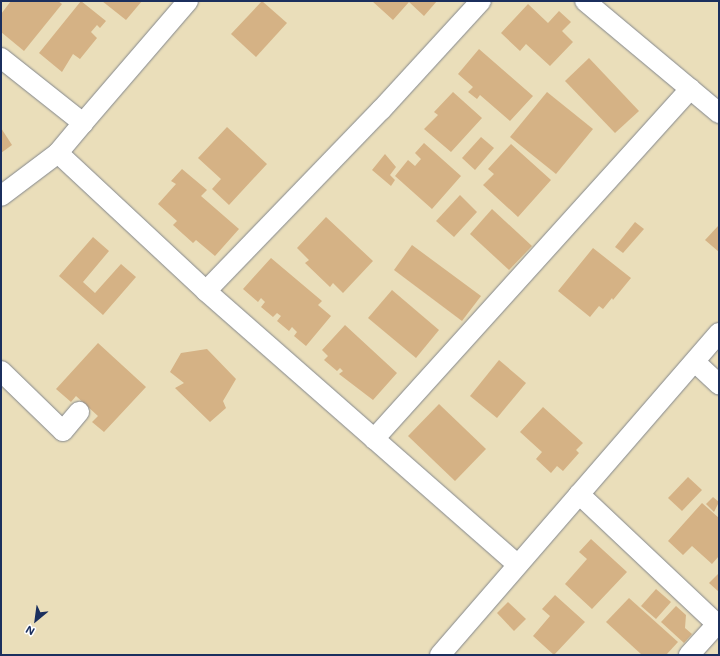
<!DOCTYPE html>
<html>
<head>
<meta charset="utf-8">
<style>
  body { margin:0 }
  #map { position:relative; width:720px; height:656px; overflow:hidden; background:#eadeba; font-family:Mali,sans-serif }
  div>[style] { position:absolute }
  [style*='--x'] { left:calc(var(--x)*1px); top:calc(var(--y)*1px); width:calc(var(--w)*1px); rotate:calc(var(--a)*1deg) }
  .building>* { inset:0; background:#d5b285 }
  .roads { filter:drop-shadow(0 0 1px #82868c) drop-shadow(0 0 1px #82868c) }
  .minor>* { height:20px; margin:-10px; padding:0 10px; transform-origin:10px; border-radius:10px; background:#fff }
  span { translate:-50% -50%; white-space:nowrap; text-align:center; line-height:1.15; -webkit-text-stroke:4px #fff; paint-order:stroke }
  .frame { position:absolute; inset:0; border:2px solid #1b2f5e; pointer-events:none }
  .north { position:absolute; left:16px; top:600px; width:40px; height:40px; -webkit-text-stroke:3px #fff; paint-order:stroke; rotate:209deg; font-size:11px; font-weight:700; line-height:16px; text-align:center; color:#1b2f5e }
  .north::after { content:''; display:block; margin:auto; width:14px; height:18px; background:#1b2f5e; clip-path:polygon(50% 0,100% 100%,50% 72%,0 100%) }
</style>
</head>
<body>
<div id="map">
  <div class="building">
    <i style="clip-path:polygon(11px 1px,58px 1px,62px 4px,24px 51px,1px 32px,1px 14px)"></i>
    <i style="clip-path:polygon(81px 1px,106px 21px,100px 28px,97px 25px,91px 32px,97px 38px,80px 59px,73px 54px,62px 72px,39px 53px)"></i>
    <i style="clip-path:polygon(102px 1px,142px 1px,126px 20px)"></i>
    <i style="clip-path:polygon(262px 1px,287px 23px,256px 57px,231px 34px)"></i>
    <i style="clip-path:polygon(372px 1px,437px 1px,424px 16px,409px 2px,393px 20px)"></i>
    <i style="clip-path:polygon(528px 4px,548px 23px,559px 11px,571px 22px,562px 31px,573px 42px,550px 66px,526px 44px,520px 51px,501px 33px)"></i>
    <i style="clip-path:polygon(479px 49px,533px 96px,510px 121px,480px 95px,477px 99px,468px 92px,473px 87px,458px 74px)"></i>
    <i style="clip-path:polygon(589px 58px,639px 111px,615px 133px,565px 81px)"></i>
    <i style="clip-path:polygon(453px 92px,482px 118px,451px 152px,424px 129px,438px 115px,434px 112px)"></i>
    <i style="clip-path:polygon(547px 92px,593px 129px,556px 174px,510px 137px)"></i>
    <i style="clip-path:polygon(227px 127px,267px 164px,229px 205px,212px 189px,221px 179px,198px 158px)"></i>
    <i style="clip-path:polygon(1px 128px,12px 145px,1px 153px)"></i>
    <i style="clip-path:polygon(481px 137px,494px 148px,475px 170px,462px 158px)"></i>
    <i style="clip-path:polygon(424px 143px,461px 176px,432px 209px,395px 176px,408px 160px,415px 166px,421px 159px,415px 153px)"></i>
    <i style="clip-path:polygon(511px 144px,551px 180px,518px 217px,483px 185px,494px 174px,488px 169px)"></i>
    <i style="clip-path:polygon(385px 154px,396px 167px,390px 175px,395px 180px,391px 186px,372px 170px)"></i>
    <i style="clip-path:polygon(182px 169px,207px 190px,201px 196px,239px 229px,215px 256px,196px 240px,193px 243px,173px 225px,177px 221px,158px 204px,176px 184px,171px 181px)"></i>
    <i style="clip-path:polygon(460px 195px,477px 212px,454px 237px,436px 221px)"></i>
    <i style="clip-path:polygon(492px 209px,532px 246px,509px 270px,470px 234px)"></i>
    <i style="clip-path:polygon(326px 217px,373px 261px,343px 293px,333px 283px,330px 287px,305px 263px,309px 260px,297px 248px)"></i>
    <i style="clip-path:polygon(635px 222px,644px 229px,623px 253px,615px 247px)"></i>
    <i style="clip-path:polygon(719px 225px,719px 252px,705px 240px)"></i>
    <i style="clip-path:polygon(93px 237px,109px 251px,83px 282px,95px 293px,121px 264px,136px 277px,103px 315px,59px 276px)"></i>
    <i style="clip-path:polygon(412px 245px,481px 296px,462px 321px,394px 270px)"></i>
    <i style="clip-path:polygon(593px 248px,631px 278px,613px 300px,612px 298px,603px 309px,599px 306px,590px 317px,558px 291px)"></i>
    <i style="clip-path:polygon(271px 258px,322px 301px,318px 305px,331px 316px,306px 346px,294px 336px,297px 332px,292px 327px,289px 331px,277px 321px,281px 316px,277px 313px,273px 317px,261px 307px,265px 302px,261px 298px,258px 302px,243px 289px)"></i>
    <i style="clip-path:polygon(392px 290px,439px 330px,416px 358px,368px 318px)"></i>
    <i style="clip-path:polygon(345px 325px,397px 373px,373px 400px,339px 374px,343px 371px,340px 368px,337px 371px,324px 360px,328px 356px,322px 350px)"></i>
    <i style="clip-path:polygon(98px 343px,146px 387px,104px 432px,92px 422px,98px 416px,76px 396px,71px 402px,56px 389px)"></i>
    <i style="clip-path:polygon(207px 349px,236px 379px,223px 401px,226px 408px,210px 422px,175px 388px,184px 383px,170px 372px,181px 353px)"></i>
    <i style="clip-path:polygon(499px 360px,526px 383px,497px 418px,470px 396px)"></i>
    <i style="clip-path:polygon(439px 404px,486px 449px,455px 481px,408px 436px)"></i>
    <i style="clip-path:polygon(543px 407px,583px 443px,576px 450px,579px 453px,563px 471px,557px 466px,551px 473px,536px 459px,542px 452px,520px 432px)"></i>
    <i style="clip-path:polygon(688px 477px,702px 490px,682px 511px,668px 498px)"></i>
    <i style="clip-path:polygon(713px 497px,719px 502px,714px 512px,706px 504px)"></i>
    <i style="clip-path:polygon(702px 503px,719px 518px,719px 556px,712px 564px,692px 546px,683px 555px,668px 541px)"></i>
    <i style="clip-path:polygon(591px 539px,627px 572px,592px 609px,565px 584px,587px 559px,579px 552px)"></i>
    <i style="clip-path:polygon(719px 573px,719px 592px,709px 583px)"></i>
    <i style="clip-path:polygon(656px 589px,671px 602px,656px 619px,641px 606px)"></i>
    <i style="clip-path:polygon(555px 595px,585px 622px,554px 655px,533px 636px,550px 616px,542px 609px)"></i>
    <i style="clip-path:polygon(629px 598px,678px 642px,666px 655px,642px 655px,606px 622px)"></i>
    <i style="clip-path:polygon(508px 602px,526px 619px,514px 631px,497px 613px)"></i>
    <i style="clip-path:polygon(676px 606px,686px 615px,685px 628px,692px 634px,684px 643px,661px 622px)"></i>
  </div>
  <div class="roads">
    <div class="minor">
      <i style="--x:585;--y:1;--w:175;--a:39.9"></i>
      <i style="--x:1;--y:58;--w:105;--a:38.4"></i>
      <i style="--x:83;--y:123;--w:39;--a:130"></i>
      <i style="--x:58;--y:153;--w:71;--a:143"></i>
      <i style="--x:83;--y:123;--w:161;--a:-49.3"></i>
      <i style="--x:58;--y:153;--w:202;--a:43"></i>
      <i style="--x:206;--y:291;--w:414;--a:41.3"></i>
      <i style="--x:206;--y:291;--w:252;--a:-46"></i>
      <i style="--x:381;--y:110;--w:148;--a:-47.5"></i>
      <i style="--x:695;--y:362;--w:33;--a:43"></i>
      <i style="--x:1;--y:371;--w:86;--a:44.1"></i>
      <i style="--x:63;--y:431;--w:25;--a:-50"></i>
      <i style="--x:374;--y:439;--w:472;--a:-47.9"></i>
      <i style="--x:579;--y:494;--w:192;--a:43.3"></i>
      <i style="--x:440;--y:655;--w:426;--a:-49.1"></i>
      <i style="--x:689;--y:655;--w:42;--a:-47.9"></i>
    </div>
  </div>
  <div class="frame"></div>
  <div class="north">N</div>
</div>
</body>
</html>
